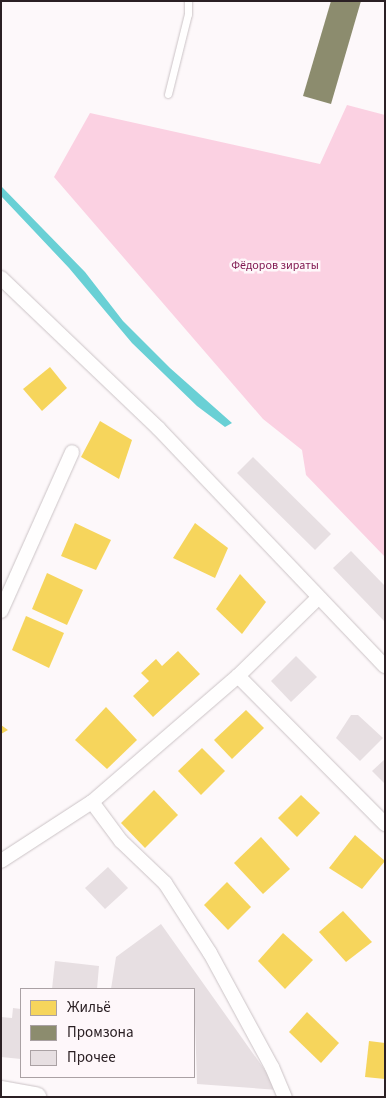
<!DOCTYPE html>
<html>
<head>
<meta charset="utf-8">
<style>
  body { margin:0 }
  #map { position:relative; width:386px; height:1098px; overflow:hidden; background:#fdf8fa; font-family:"Source Sans 3",sans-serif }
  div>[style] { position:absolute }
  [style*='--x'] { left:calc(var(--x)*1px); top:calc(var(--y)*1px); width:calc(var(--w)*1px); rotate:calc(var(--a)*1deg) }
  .green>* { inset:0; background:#fbd1e2 }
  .water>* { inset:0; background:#69d0d5 }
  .homes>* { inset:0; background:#f6d55c }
  .industry>* { inset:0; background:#8c8c6e }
  .building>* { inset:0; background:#e7dfe2 }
  .roads { filter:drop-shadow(0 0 1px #cbc3c6) drop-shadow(0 0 1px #cbc3c6) }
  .service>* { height:7px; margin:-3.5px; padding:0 3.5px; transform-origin:3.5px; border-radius:3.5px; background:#fffefe }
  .minor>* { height:14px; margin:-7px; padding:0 7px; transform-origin:7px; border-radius:7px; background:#fffefe }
  .secondary>* { height:20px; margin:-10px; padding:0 10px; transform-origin:10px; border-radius:10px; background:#fffefe }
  span { translate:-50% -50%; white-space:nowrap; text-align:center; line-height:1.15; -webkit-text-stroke:5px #fef7fa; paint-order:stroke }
  .park-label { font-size:12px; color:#811952 }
  .frame { position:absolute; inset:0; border:2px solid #2b2024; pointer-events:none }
  .legend { position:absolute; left:20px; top:988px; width:175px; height:90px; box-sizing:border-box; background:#fef7fa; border:1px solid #aaa1a4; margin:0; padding:6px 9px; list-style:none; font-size:15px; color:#2b2024 }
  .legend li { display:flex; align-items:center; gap:10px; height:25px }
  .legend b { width:25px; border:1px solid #aaa1a4 }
</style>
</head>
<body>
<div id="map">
  <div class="green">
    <i style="clip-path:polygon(347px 105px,385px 115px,385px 557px,306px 475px,302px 450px,263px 419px,54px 177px,90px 113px,320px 164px)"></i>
  </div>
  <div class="water">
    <i style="clip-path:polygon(1px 186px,85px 272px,123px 321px,170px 368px,232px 423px,225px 427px,197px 406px,132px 343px,69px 268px,1px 196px)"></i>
  </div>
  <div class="homes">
    <i style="clip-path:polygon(50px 367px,67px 388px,42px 411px,23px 389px)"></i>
    <i style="clip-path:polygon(100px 421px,132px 440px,119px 479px,81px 457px)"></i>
    <i style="clip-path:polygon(75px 523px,111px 540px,96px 570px,61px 556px)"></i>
    <i style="clip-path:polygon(195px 523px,228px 548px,215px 578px,173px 558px)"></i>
    <i style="clip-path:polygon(47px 573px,83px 590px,67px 625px,32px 609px)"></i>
    <i style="clip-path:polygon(240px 574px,266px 602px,242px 634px,216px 609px)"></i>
    <i style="clip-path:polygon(26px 616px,64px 633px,49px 668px,12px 650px)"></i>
    <i style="clip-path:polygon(178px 651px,200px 674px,153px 717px,133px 696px,149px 681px,141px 673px,156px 659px,162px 666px)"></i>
    <i style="clip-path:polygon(106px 707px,137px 740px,107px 769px,75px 740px)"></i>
    <i style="clip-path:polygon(246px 710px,264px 728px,232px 759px,214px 740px)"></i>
    <i style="clip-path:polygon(1px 725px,8px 730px,1px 734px)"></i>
    <i style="clip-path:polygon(202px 748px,225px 771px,201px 795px,178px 771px)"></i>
    <i style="clip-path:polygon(154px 790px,178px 815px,145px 848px,121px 823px)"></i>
    <i style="clip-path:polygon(301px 795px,320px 813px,297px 837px,278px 818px)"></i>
    <i style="clip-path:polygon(355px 835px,385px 861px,362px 889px,329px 868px)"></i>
    <i style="clip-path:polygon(261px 837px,290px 869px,263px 894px,234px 863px)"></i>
    <i style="clip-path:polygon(227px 882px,251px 907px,228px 930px,204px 905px)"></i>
    <i style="clip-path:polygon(343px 911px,372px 942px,346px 962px,319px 932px)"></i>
    <i style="clip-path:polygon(283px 933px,313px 960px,285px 989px,258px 961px)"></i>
    <i style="clip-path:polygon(307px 1012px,339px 1043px,321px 1063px,289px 1032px)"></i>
    <i style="clip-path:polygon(369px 1041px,385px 1043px,385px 1079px,365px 1077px)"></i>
  </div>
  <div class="industry">
    <i style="clip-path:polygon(331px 1px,361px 1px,331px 104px,303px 96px)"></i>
  </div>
  <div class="building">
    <i style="clip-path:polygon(253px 457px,331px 534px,315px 550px,237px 473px)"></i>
    <i style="clip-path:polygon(351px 551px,385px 586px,385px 622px,333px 568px)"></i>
    <i style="clip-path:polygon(296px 656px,317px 677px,291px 702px,271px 681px)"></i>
    <i style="clip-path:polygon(351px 715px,358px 715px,383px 738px,360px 761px,336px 738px)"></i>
    <i style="clip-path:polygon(385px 759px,385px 784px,372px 771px)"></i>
    <i style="clip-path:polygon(108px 867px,128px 888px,105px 909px,85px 888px)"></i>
    <i style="clip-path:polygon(161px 924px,279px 1090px,197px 1084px,194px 989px,111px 989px,116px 957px)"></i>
    <i style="clip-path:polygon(55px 961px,99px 966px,97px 989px,52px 989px)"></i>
    <i style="clip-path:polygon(13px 1008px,21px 1009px,21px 1059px,1px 1057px,1px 1017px,12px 1018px)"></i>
  </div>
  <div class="roads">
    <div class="service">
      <i style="--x:168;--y:94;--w:82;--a:-76"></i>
      <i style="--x:188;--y:14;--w:13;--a:-90"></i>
    </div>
    <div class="minor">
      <i style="--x:1;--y:278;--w:217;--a:43.7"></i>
      <i style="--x:158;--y:428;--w:329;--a:46.4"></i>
      <i style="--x:1;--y:611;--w:174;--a:-65.9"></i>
      <i style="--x:238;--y:676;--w:112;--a:-44.3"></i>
      <i style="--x:92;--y:802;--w:193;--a:-40.8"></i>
      <i style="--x:238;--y:676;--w:209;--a:45.2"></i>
      <i style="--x:1;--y:861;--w:108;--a:-33"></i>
      <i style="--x:92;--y:802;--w:49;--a:53.4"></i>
      <i style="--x:121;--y:841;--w:61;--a:43.7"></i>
      <i style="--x:165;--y:883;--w:83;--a:57.3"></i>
      <i style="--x:210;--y:953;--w:130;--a:61.5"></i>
      <i style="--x:272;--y:1067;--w:33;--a:67"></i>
    </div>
    <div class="secondary">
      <i style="--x:1;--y:1091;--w:36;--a:10"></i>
    </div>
  </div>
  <div class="park-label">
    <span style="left:275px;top:266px">Фёдоров зираты</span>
  </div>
  <div class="frame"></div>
  <ul class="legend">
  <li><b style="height:14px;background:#f6d55c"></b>Жильё</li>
  <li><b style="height:14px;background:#8c8c6e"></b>Промзона</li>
  <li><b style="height:14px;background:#e7dfe2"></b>Прочее</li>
  </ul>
</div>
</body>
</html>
